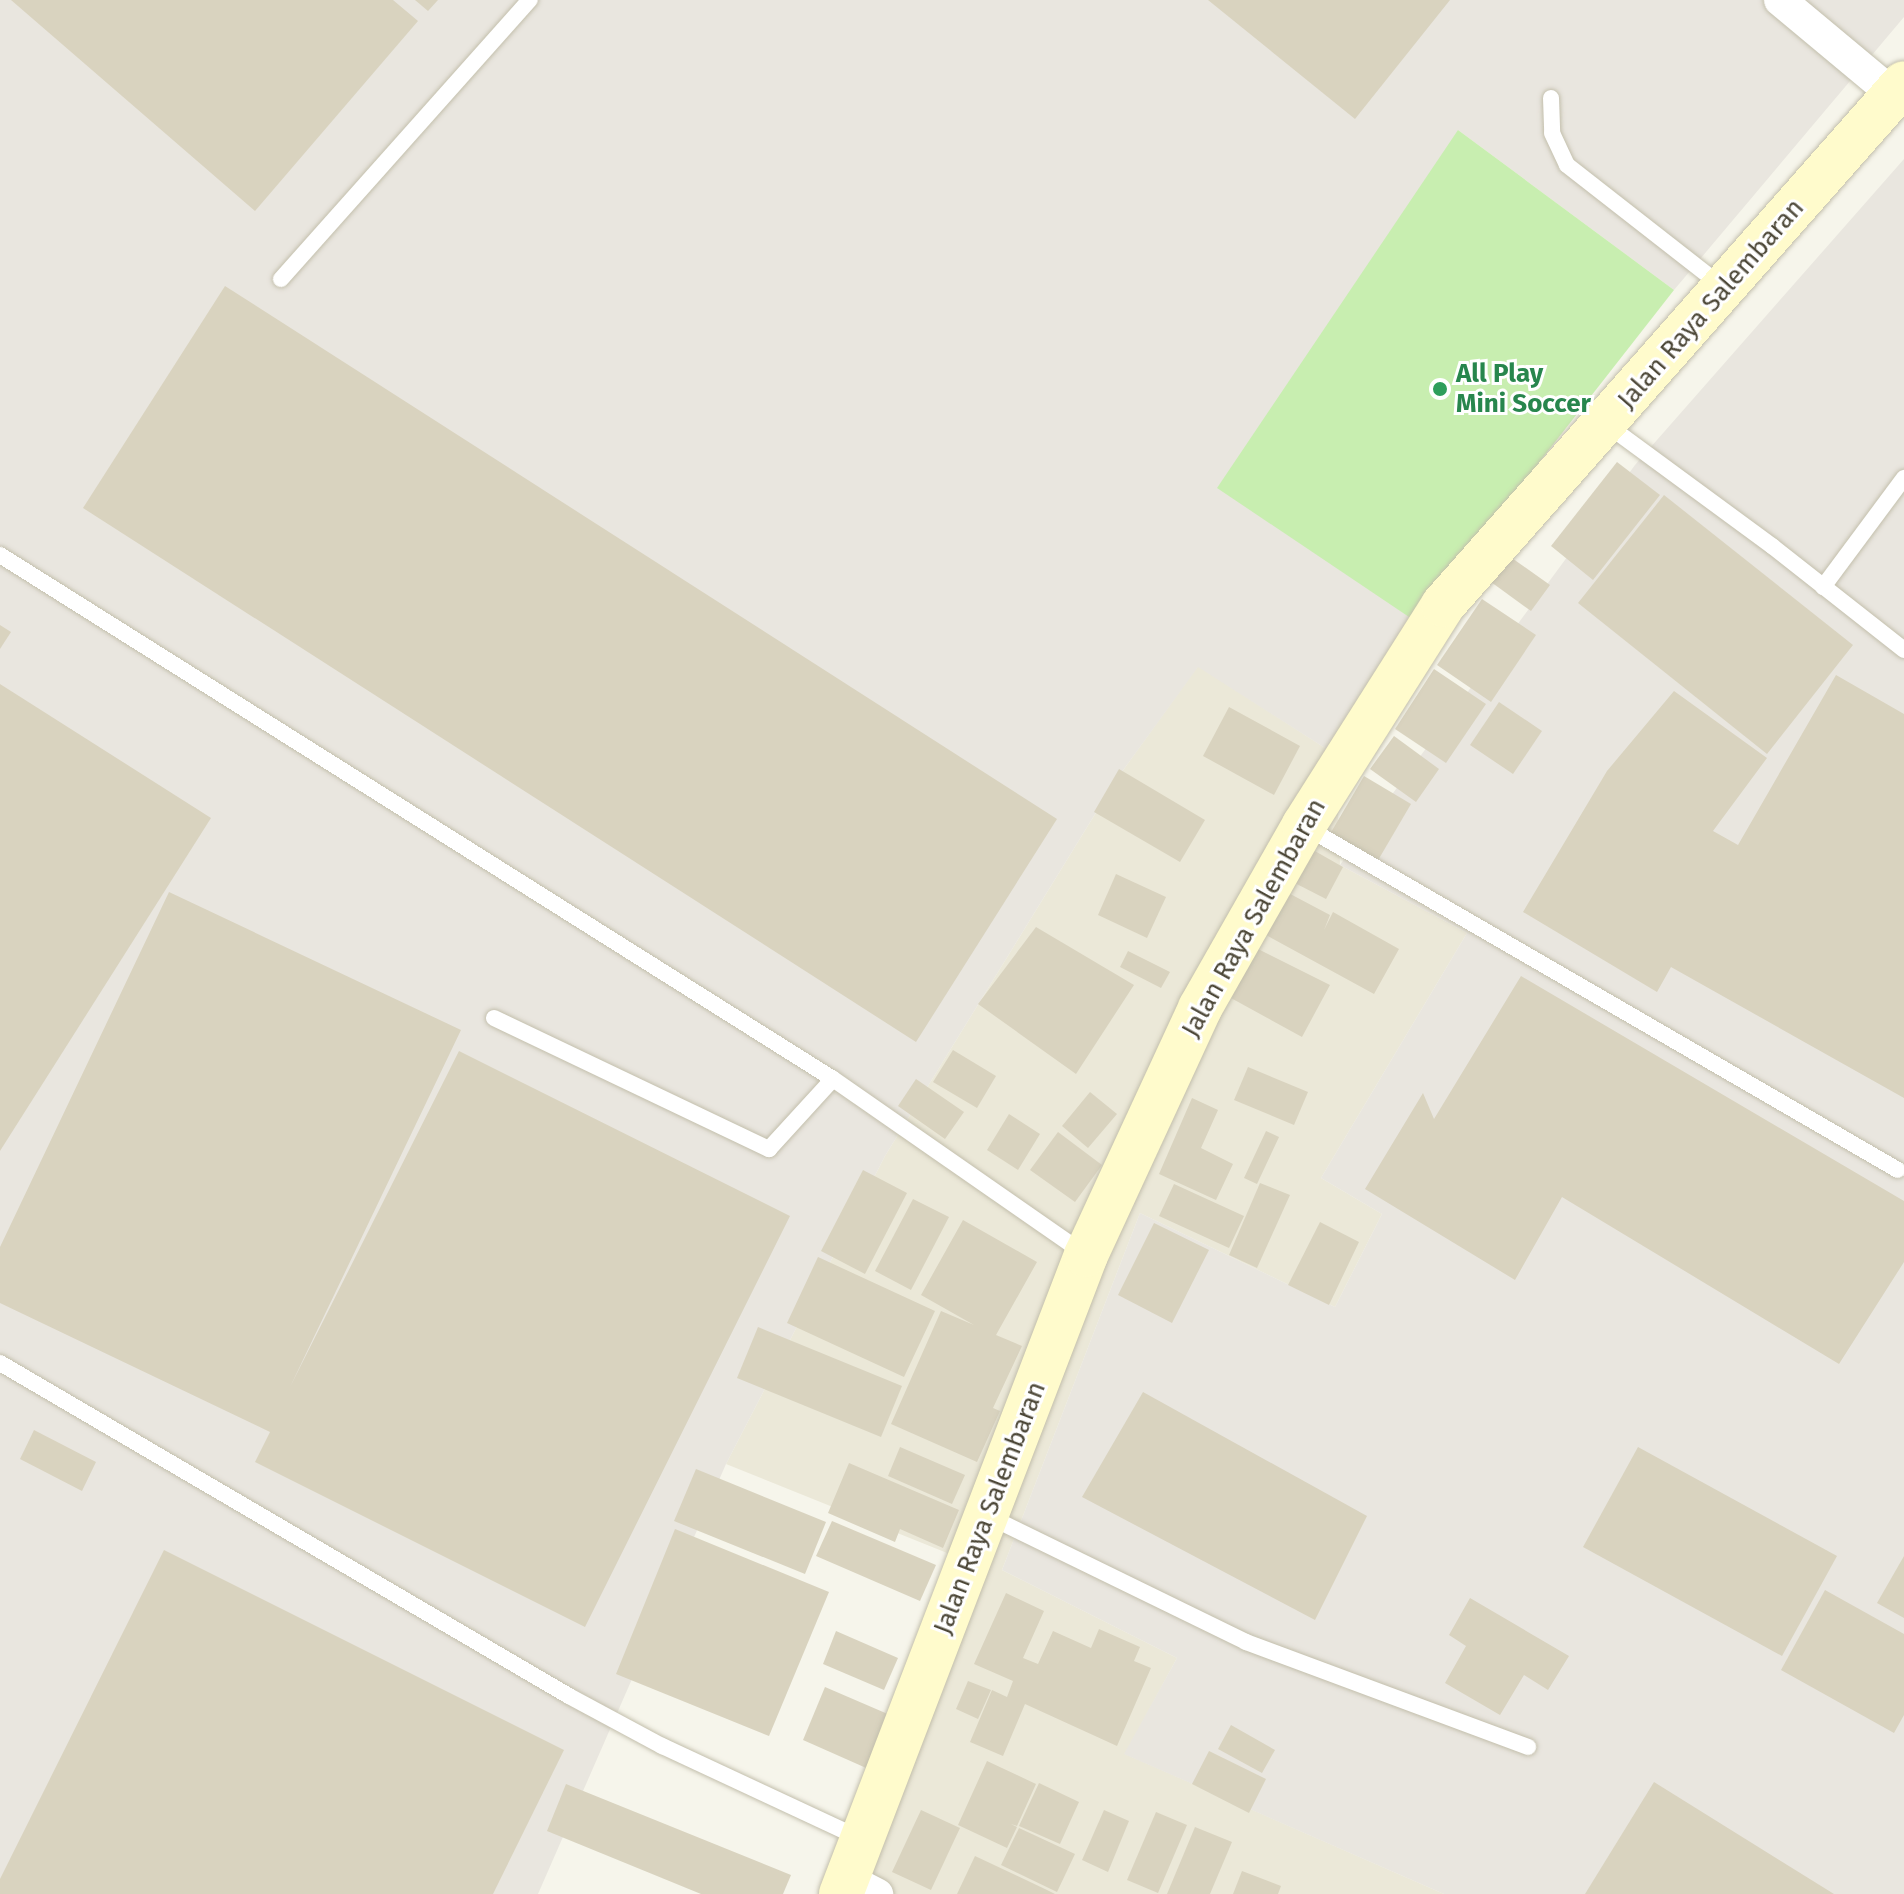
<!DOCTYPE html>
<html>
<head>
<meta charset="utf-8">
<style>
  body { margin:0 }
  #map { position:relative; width:1904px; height:1894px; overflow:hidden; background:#f6f5eb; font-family:"Fira Sans",sans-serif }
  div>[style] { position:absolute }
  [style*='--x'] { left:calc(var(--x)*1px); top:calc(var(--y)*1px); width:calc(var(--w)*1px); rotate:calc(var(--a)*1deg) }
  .residential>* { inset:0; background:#ebe8d8 }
  .industrial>* { inset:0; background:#e9e6df }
  .green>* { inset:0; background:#c8eeb0 }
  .building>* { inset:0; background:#d9d3bf }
  .roads { filter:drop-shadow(0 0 2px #c3bfac) drop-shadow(0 0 2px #c3bfac) }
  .lane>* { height:16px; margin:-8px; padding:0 8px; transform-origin:8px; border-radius:8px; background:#fff }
  .street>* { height:32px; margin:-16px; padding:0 16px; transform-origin:16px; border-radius:16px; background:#fff }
  .secondary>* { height:44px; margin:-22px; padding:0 22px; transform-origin:22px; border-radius:22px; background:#fffbcc }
  .dots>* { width:22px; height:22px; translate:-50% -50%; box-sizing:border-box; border:4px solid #fff; border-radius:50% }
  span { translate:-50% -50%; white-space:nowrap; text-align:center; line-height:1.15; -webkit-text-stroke:6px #fff; paint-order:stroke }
  .street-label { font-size:26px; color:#4c4737 }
  .leisure-label { font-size:26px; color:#27864d; font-weight:700 }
  .left { translate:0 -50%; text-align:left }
</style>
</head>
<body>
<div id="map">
  <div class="residential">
    <i style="clip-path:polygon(1198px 666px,1336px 755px,1340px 865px,1467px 933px,1321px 1178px,1382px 1214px,1335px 1307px,1140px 1213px,1002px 1570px,1177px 1658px,1125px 1754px,1444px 1894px,829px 1894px,957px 1557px,726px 1464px,885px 1156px,1116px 780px)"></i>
  </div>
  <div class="industrial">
    <i style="clip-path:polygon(0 0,1904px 0,1904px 17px,1674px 290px,1458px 130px,1415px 621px,1336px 755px,1198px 667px,1116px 780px,885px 1156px,726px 1464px,538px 1894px,0 1894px)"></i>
    <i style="clip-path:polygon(1904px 159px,1904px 1894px,1444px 1894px,1124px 1754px,1177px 1658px,1002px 1570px,1140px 1213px,1335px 1307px,1382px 1214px,1321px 1178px,1467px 933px,1340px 865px,1635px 465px)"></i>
  </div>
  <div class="green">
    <i style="clip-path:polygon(1458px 130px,1674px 290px,1415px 621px,1217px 488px)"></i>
  </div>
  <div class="building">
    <i style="clip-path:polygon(11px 0,393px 0,418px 21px,255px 211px)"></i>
    <i style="clip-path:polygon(415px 0,438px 0,428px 11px)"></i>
    <i style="clip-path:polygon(1208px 0,1450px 0,1355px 119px)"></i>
    <i style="clip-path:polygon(225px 286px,1057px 819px,916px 1042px,83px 508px)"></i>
    <i style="clip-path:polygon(1617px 462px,1660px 495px,1593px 580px,1551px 546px)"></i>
    <i style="clip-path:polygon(1664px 495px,1853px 645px,1767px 754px,1578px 603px)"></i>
    <i style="clip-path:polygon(1509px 556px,1550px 585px,1531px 611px,1491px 582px)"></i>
    <i style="clip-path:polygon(1482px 599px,1536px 635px,1491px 702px,1437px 665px)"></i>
    <i style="clip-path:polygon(0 625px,11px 632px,0 649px)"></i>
    <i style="clip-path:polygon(1434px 669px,1486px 704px,1446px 763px,1395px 729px)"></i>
    <i style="clip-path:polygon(1836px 675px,1904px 714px,1904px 1098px,1671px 967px,1657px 992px,1523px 912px,1607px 771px,1674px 691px,1767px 758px,1713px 831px,1738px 845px)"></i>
    <i style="clip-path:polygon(0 684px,211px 818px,0 1151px)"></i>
    <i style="clip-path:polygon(1499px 702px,1542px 731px,1513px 774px,1470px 745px)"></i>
    <i style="clip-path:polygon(1229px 707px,1300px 746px,1274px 795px,1203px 756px)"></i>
    <i style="clip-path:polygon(1394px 736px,1439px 769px,1416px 802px,1370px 769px)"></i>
    <i style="clip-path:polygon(1119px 769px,1205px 820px,1180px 862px,1094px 812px)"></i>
    <i style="clip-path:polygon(1364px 776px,1411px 804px,1377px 862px,1330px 834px)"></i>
    <i style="clip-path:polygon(1306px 846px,1343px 867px,1326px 899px,1287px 879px)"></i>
    <i style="clip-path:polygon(1116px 874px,1166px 897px,1147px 938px,1098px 915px)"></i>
    <i style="clip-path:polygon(1277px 887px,1330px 915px,1324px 930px,1333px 912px,1399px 949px,1374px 994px,1255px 929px)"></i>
    <i style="clip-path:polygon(169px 892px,461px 1030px,290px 1387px,459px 1051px,790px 1216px,585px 1627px,255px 1462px,270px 1432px,0 1303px,0 1247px)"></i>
    <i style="clip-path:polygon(1036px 927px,1134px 985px,1076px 1074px,978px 1004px)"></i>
    <i style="clip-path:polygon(1246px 943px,1330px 985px,1302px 1037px,1220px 992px)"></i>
    <i style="clip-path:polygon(1128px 951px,1170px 972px,1161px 988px,1120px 967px)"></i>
    <i style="clip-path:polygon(1521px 976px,1904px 1201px,1904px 1262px,1839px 1364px,1562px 1197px,1515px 1280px,1365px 1189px,1423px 1093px,1434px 1119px)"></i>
    <i style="clip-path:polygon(953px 1050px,996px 1076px,977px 1108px,933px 1082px)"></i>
    <i style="clip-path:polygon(1248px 1067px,1308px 1092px,1294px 1125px,1234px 1100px)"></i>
    <i style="clip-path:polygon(916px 1079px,964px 1112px,945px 1139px,898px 1106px)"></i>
    <i style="clip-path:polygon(1090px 1092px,1117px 1114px,1088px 1148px,1062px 1126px)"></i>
    <i style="clip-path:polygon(1192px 1098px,1218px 1110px,1201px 1148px,1233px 1164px,1216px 1200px,1159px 1174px)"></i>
    <i style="clip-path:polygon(1009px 1114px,1040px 1134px,1018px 1170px,987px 1150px)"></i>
    <i style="clip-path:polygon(1266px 1131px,1279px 1137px,1257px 1184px,1244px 1178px)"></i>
    <i style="clip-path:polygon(1058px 1132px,1102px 1165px,1075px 1202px,1030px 1170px)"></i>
    <i style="clip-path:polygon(863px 1170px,907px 1193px,865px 1274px,821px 1251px)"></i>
    <i style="clip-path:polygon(1260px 1183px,1290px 1195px,1257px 1268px,1229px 1255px)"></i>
    <i style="clip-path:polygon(1174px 1184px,1244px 1216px,1229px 1248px,1159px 1216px)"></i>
    <i style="clip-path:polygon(913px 1199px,949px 1217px,911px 1290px,875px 1271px)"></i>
    <i style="clip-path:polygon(963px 1220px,1037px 1262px,996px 1335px,1022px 1346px,993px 1408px,1000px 1411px,977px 1462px,891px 1424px,941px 1311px,974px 1325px,921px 1295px)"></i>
    <i style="clip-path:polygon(1320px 1222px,1359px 1242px,1329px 1305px,1288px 1285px)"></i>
    <i style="clip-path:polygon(1154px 1223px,1209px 1250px,1172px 1323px,1118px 1295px)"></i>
    <i style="clip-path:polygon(818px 1257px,935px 1311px,904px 1377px,787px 1323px)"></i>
    <i style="clip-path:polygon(758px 1327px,902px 1386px,881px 1437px,737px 1378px)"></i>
    <i style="clip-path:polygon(1143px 1392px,1367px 1516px,1315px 1620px,1082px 1497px)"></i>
    <i style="clip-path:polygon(34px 1430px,96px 1462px,82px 1491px,20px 1459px)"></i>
    <i style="clip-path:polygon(900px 1447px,965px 1475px,952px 1504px,888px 1476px)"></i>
    <i style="clip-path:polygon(1638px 1447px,1837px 1556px,1782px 1656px,1583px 1547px)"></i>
    <i style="clip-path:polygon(849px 1463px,959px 1510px,943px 1548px,900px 1529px,895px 1542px,828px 1513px)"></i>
    <i style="clip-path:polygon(696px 1469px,826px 1522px,805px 1574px,674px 1521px)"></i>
    <i style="clip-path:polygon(832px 1521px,936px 1565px,920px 1601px,816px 1556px)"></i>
    <i style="clip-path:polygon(675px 1529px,829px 1592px,769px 1736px,616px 1674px)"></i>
    <i style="clip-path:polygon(164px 1550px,564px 1750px,493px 1894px,0 1894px,0 1879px)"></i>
    <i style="clip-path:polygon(1904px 1556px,1904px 1618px,1877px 1603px)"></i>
    <i style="clip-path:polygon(1825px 1590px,1904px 1634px,1904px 1715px,1894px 1733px,1781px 1670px)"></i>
    <i style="clip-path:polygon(1006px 1593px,1044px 1611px,1023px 1658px,1038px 1664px,1053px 1631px,1091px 1648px,1099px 1629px,1140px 1647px,1134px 1661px,1151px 1668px,1117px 1746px,1025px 1704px,1003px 1756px,970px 1742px,992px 1690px,1007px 1697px,1013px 1681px,974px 1664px)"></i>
    <i style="clip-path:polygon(1470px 1598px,1569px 1656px,1548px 1690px,1524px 1675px,1500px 1715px,1445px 1683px,1466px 1646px,1449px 1635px)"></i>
    <i style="clip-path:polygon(836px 1631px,898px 1658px,884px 1690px,823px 1664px)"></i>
    <i style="clip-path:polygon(968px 1681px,991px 1690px,978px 1719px,956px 1709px)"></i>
    <i style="clip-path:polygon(825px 1687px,897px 1718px,873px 1771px,803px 1740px)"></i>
    <i style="clip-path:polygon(1231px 1725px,1275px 1750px,1262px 1773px,1218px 1749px)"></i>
    <i style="clip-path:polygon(1209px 1751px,1266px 1779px,1249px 1813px,1192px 1784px)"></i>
    <i style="clip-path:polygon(987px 1761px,1036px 1784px,1017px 1826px,1011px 1824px,1017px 1827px,1007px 1848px,958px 1825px)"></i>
    <i style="clip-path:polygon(1654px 1782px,1834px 1894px,1585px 1894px)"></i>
    <i style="clip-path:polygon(1039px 1783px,1079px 1802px,1060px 1844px,1019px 1826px)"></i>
    <i style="clip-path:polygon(566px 1784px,791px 1875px,783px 1894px,701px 1894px,547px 1831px)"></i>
    <i style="clip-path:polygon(921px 1810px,960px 1828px,931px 1890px,892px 1872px)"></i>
    <i style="clip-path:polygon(1104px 1810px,1129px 1821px,1108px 1872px,1082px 1860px)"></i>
    <i style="clip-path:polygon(1156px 1812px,1187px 1825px,1158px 1893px,1127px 1880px)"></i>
    <i style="clip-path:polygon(1195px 1827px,1232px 1842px,1210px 1894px,1167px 1894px)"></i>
    <i style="clip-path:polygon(1019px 1828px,1075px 1854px,1057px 1892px,1001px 1865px)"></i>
    <i style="clip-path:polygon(975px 1856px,1047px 1890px,1055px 1894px,957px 1894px)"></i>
    <i style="clip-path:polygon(1242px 1871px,1281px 1886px,1278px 1894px,1233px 1894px)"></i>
  </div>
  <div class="roads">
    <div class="lane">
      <i style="--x:1551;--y:98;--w:35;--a:88"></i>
      <i style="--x:1552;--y:133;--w:35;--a:65"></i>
      <i style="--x:1567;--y:165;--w:197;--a:38"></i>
      <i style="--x:281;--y:279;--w:374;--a:-48.3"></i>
      <i style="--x:1606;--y:424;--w:206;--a:36.3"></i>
      <i style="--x:1772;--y:546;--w:168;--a:38.2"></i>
      <i style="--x:0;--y:555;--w:984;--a:32.17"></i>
      <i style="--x:833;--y:1079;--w:307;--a:34.8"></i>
      <i style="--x:1823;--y:587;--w:136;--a:-53.4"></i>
      <i style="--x:1304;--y:826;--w:686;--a:30.08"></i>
      <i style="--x:494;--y:1018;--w:305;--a:25.5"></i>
      <i style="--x:769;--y:1149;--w:95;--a:-47.6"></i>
      <i style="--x:0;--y:1363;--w:659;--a:30.34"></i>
      <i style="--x:569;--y:1696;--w:106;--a:28.3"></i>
      <i style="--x:662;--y:1746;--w:217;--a:25"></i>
      <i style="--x:988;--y:1516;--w:287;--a:26"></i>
      <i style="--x:1246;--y:1642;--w:301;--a:20.4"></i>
    </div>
    <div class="street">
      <i style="--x:1780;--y:0;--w:148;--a:39.8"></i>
      <i style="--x:847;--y:1879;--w:34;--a:27"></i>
    </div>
    <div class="secondary">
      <i style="--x:841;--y:1894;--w:684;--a:-69.02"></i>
      <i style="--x:1086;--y:1255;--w:272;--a:-65.2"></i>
      <i style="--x:1200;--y:1008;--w:210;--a:-60.4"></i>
      <i style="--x:1304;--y:825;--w:260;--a:-57.7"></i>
      <i style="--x:1443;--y:605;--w:696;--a:-48.55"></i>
    </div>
  </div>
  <div class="dots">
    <i style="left:1440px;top:389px;background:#2e9e5b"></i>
  </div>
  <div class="street-label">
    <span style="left:1711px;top:304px;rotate:-49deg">Jalan Raya Salembaran</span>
    <span style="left:1254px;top:918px;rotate:-61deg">Jalan Raya Salembaran</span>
    <span style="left:990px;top:1508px;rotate:-69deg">Jalan Raya Salembaran</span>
  </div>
  <div class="leisure-label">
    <span class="left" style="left:1456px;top:389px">All Play<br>Mini Soccer</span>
  </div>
</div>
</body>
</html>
